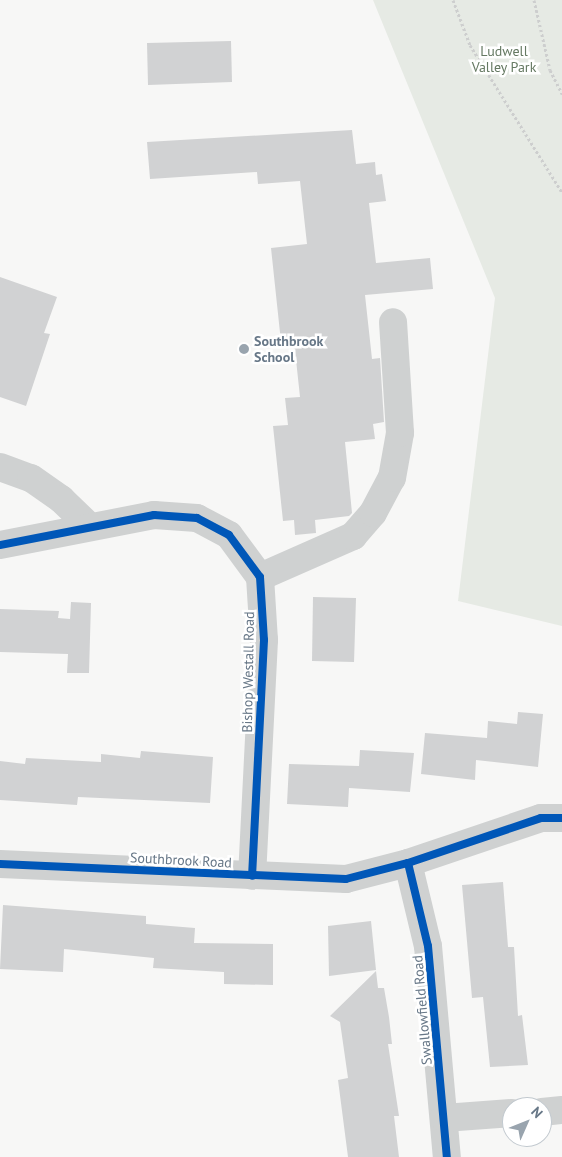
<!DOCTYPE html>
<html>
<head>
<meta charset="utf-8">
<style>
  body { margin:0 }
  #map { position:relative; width:562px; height:1157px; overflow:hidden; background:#f7f7f6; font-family:"PT Sans",sans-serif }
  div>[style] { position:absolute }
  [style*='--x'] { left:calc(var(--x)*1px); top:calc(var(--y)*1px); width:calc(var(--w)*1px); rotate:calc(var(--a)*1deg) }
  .green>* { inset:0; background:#e6eae4 }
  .building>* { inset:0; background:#d1d2d3 }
  .path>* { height:3px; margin-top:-1.5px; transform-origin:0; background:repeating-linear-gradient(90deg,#cdcece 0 2.5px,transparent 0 5px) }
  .minor>* { height:28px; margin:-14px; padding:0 14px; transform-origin:14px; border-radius:14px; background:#cfd1d1 }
  .cycleway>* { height:8px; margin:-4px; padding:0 4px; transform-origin:4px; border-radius:4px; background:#0057b8 }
  .dots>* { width:14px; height:14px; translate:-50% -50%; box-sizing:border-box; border:2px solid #fff; border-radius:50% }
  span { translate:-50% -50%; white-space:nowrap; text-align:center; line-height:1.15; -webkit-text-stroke:5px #fff; paint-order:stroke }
  .park-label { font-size:14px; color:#657962 }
  .poi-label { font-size:14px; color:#677787; font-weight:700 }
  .left { translate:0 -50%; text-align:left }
  .street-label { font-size:14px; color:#677787 }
  .north { position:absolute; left:502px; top:1097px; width:50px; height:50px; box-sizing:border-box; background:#fff; border:1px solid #c2c9cf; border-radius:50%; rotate:46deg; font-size:14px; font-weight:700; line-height:20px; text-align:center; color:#677787 }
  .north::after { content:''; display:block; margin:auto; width:18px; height:22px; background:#99a4ae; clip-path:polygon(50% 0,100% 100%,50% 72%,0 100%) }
</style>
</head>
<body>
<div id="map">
  <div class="green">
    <i style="clip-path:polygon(373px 0,562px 0,562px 626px,458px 601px,495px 298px)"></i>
  </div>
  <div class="building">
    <i style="clip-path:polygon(231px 41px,232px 82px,148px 85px,147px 43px)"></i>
    <i style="clip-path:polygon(352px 130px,356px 164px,375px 162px,376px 175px,382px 174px,386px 201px,369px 203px,376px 263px,430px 258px,433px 289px,365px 295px,372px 359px,380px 358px,384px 422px,373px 424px,375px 439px,345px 442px,352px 513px,349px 516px,315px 520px,316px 533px,295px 535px,294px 520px,283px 521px,273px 426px,288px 425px,285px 398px,300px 397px,294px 341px,281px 342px,271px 248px,307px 244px,300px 181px,258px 184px,257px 172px,150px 179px,147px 142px)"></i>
    <i style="clip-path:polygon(0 277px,57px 297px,44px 333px,50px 334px,26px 406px,0 397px)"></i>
    <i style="clip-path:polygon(313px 597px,356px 598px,354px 662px,312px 661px)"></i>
    <i style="clip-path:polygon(71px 602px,91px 603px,89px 673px,67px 673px,68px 654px,0 652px,0 609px,59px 611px,58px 618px,70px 619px)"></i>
    <i style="clip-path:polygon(518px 712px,543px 714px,538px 767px,476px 760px,475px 780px,421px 774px,425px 733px,487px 738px,488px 721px,517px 724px)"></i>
    <i style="clip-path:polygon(360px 750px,414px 753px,410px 792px,349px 788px,348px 807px,287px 804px,289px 764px,359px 766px)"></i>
    <i style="clip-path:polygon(141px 751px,213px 757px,210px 803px,78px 797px,77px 805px,0 800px,0 761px,25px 764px,26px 758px,101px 762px,101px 754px,140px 758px)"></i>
    <i style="clip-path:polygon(503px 882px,508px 947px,514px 947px,518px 1016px,522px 1015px,528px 1065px,490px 1067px,483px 997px,472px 998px,462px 885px)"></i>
    <i style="clip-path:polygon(3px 905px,146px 916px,146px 924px,195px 928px,194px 943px,273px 944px,273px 985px,224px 984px,224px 972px,153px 968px,154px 958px,64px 949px,63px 972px,0 969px)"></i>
    <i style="clip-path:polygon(371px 921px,376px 970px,329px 976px,328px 926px)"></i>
    <i style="clip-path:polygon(376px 971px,378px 988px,384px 988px,389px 1017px,392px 1044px,388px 1044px,399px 1116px,394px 1116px,399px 1157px,348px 1157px,338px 1080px,348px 1078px,340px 1022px,330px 1016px)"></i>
  </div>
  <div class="path">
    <i style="--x:453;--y:0;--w:48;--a:69.3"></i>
    <i style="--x:470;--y:45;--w:173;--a:58"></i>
    <i style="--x:534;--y:0;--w:72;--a:77.1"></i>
    <i style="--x:550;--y:70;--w:27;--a:63"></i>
  </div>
  <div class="minor">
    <i style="--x:0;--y:467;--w:33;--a:20"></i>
    <i style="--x:31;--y:478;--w:37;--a:35"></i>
    <i style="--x:61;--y:499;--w:40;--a:44"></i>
    <i style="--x:0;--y:545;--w:157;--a:-11"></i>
    <i style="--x:154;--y:515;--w:43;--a:4"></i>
    <i style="--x:197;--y:518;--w:36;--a:28"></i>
    <i style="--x:229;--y:535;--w:52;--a:53.6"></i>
    <i style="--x:260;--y:577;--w:63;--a:86.4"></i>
    <i style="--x:264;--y:640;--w:236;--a:92.9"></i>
    <i style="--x:260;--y:577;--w:102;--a:-23.8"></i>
    <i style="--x:353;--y:536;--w:30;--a:-49"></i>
    <i style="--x:373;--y:513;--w:40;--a:-62"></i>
    <i style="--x:392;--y:478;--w:46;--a:-79.9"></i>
    <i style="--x:400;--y:433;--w:111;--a:-93.6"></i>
    <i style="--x:408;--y:863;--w:85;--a:76.5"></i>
    <i style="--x:428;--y:946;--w:212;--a:84.9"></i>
    <i style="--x:0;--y:864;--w:346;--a:2.5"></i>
    <i style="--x:346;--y:879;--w:64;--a:-14.5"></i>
    <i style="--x:408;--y:863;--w:140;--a:-18.7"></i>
    <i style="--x:541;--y:818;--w:21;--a:0"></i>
    <i style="--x:542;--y:1112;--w:20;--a:-6"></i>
    <i style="--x:444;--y:1118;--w:68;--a:-4.2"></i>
  </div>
  <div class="cycleway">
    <i style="--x:0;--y:545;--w:157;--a:-11"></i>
    <i style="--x:154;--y:515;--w:43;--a:4"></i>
    <i style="--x:197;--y:518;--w:36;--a:28"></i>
    <i style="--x:229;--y:535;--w:52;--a:53.6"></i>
    <i style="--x:260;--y:577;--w:63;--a:86.4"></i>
    <i style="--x:264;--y:640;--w:236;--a:92.9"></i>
    <i style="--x:408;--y:863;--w:85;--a:76.5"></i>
    <i style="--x:428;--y:946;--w:212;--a:84.9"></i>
    <i style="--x:0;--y:864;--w:346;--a:2.5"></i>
    <i style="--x:346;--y:879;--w:64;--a:-14.5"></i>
    <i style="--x:408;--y:863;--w:140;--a:-18.7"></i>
    <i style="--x:541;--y:818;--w:21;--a:0"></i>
  </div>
  <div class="dots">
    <i style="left:244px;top:349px;background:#99a4ae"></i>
  </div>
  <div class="park-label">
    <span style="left:504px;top:59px">Ludwell<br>Valley Park</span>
  </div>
  <div class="poi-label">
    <span class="left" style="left:254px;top:349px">Southbrook<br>School</span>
  </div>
  <div class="street-label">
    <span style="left:248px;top:672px;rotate:-89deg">Bishop Westall Road</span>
    <span style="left:181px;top:860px;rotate:3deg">Southbrook Road</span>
    <span style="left:422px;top:1010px;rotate:-95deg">Swallowfield Road</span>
  </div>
  <div class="north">N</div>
</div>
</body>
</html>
